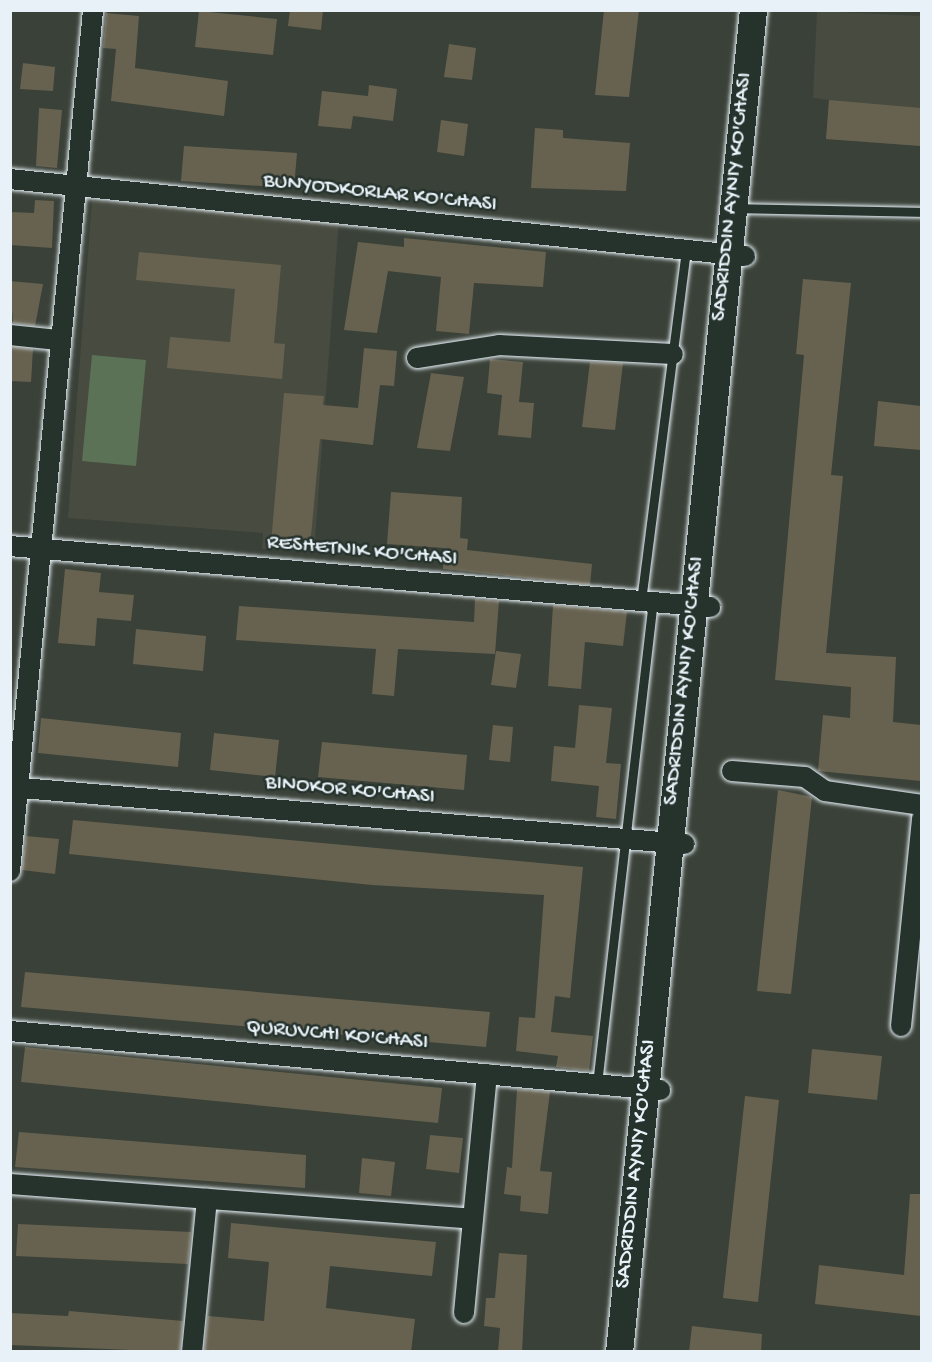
<!DOCTYPE html>
<html>
<head>
<meta charset="utf-8">
<style>
  body { margin:0 }
  #map { position:relative; width:932px; height:1362px; overflow:hidden; background:#3a4138; font-family:"Gochi Hand",sans-serif }
  div>[style] { position:absolute }
  [style*='--x'] { left:calc(var(--x)*1px); top:calc(var(--y)*1px); width:calc(var(--w)*1px); rotate:calc(var(--a)*1deg) }
  .built>* { inset:0; background:#484b3f }
  .green>* { inset:0; background:#5c7256 }
  .building>* { inset:0; background:#676250 }
  .roads { filter:drop-shadow(0 0 2px #e8f1f8) drop-shadow(0 0 2px #e8f1f8) }
  .lane>* { height:9px; margin:-4.5px; padding:0 4.5px; transform-origin:4.5px; border-radius:4.5px; background:#26332d }
  .street>* { height:20px; margin:-10px; padding:0 10px; transform-origin:10px; border-radius:10px; background:#26332d }
  .secondary>* { height:27px; margin:-13.5px; padding:0 13.5px; transform-origin:13.5px; border-radius:13.5px; background:#26332d }
  span { translate:-50% -50%; white-space:nowrap; text-align:center; line-height:1.15; -webkit-text-stroke:5px #26332d; paint-order:stroke }
  .street-label { font-size:22px; color:#e8f1f8 }
  .frame { position:absolute; inset:0; border:12px solid #e8f1f8; pointer-events:none }
</style>
</head>
<body>
<div id="map">
  <div class="built">
    <i style="clip-path:polygon(817px 11px,921px 16px,921px 146px,826px 139px,829px 100px,813px 98px)"></i>
    <i style="clip-path:polygon(92px 201px,339px 220px,314px 553px,262px 549px,263px 533px,68px 518px)"></i>
  </div>
  <div class="green">
    <i style="clip-path:polygon(92px 355px,146px 360px,136px 466px,82px 461px)"></i>
  </div>
  <div class="building">
    <i style="clip-path:polygon(290px 10px,323px 10px,321px 30px,288px 26px)"></i>
    <i style="clip-path:polygon(604px 10px,639px 10px,629px 97px,595px 95px)"></i>
    <i style="clip-path:polygon(199px 11px,277px 19px,273px 55px,195px 47px)"></i>
    <i style="clip-path:polygon(106px 13px,139px 16px,135px 68px,228px 81px,224px 116px,111px 101px,116px 49px,103px 48px)"></i>
    <i style="clip-path:polygon(449px 44px,476px 48px,472px 80px,444px 77px)"></i>
    <i style="clip-path:polygon(23px 63px,55px 67px,53px 91px,20px 89px)"></i>
    <i style="clip-path:polygon(369px 85px,397px 89px,393px 121px,353px 116px,351px 129px,318px 126px,322px 91px,368px 96px)"></i>
    <i style="clip-path:polygon(829px 100px,921px 108px,921px 146px,826px 139px)"></i>
    <i style="clip-path:polygon(39px 108px,62px 110px,57px 168px,36px 166px)"></i>
    <i style="clip-path:polygon(441px 120px,468px 124px,464px 156px,437px 152px)"></i>
    <i style="clip-path:polygon(535px 128px,563px 130px,563px 138px,630px 143px,626px 191px,531px 188px)"></i>
    <i style="clip-path:polygon(184px 146px,297px 153px,294px 188px,181px 181px)"></i>
    <i style="clip-path:polygon(35px 200px,54px 201px,52px 248px,10px 245px,10px 212px,34px 213px)"></i>
    <i style="clip-path:polygon(404px 238px,546px 252px,543px 287px,474px 283px,469px 334px,436px 331px,441px 277px,388px 271px,377px 333px,344px 330px,358px 242px,404px 247px)"></i>
    <i style="clip-path:polygon(139px 252px,281px 265px,274px 343px,285px 344px,282px 379px,167px 368px,170px 337px,230px 342px,235px 289px,136px 280px)"></i>
    <i style="clip-path:polygon(803px 279px,851px 283px,831px 475px,843px 476px,826px 653px,896px 657px,893px 722px,921px 725px,921px 781px,818px 771px,823px 715px,850px 718px,851px 687px,775px 680px,804px 355px,796px 354px)"></i>
    <i style="clip-path:polygon(10px 281px,43px 284px,35px 326px,13px 323px)"></i>
    <i style="clip-path:polygon(11px 347px,33px 349px,31px 382px,10px 381px)"></i>
    <i style="clip-path:polygon(364px 348px,397px 351px,394px 386px,380px 385px,373px 445px,320px 439px,310px 547px,271px 543px,284px 393px,324px 396px,323px 405px,358px 408px)"></i>
    <i style="clip-path:polygon(490px 359px,523px 362px,519px 402px,534px 403px,531px 438px,498px 435px,502px 395px,487px 393px)"></i>
    <i style="clip-path:polygon(590px 362px,623px 363px,615px 430px,582px 427px)"></i>
    <i style="clip-path:polygon(431px 373px,464px 377px,450px 451px,417px 448px)"></i>
    <i style="clip-path:polygon(878px 401px,921px 406px,921px 450px,874px 446px)"></i>
    <i style="clip-path:polygon(391px 492px,462px 497px,460px 538px,468px 539px,467px 550px,592px 564px,590px 585px,443px 569px,444px 548px,387px 544px)"></i>
    <i style="clip-path:polygon(65px 569px,101px 573px,99px 592px,134px 595px,131px 621px,97px 618px,95px 646px,58px 643px)"></i>
    <i style="clip-path:polygon(475px 599px,499px 601px,495px 654px,398px 649px,394px 696px,372px 694px,376px 649px,236px 640px,239px 606px,474px 622px)"></i>
    <i style="clip-path:polygon(553px 605px,627px 612px,623px 646px,585px 642px,581px 689px,548px 686px)"></i>
    <i style="clip-path:polygon(136px 629px,206px 636px,203px 671px,133px 664px)"></i>
    <i style="clip-path:polygon(496px 651px,521px 654px,516px 688px,491px 685px)"></i>
    <i style="clip-path:polygon(579px 705px,612px 708px,606px 763px,621px 764px,616px 819px,596px 817px,599px 786px,551px 781px,554px 746px,575px 748px)"></i>
    <i style="clip-path:polygon(41px 718px,181px 733px,178px 767px,38px 753px)"></i>
    <i style="clip-path:polygon(493px 725px,513px 727px,510px 762px,489px 760px)"></i>
    <i style="clip-path:polygon(214px 733px,279px 740px,275px 777px,210px 770px)"></i>
    <i style="clip-path:polygon(322px 742px,467px 755px,464px 790px,318px 777px)"></i>
    <i style="clip-path:polygon(778px 790px,812px 797px,791px 994px,757px 991px)"></i>
    <i style="clip-path:polygon(73px 820px,583px 867px,570px 998px,555px 996px,551px 1032px,593px 1036px,589px 1071px,556px 1067px,558px 1056px,516px 1051px,519px 1017px,535px 1018px,544px 895px,372px 885px,69px 854px)"></i>
    <i style="clip-path:polygon(26px 836px,59px 839px,55px 874px,22px 870px)"></i>
    <i style="clip-path:polygon(25px 972px,490px 1012px,486px 1047px,21px 1007px)"></i>
    <i style="clip-path:polygon(25px 1047px,442px 1088px,438px 1123px,21px 1082px)"></i>
    <i style="clip-path:polygon(812px 1049px,882px 1056px,877px 1100px,808px 1093px)"></i>
    <i style="clip-path:polygon(517px 1089px,550px 1092px,540px 1171px,552px 1172px,548px 1214px,520px 1211px,521px 1196px,504px 1194px,507px 1167px,512px 1168px)"></i>
    <i style="clip-path:polygon(745px 1096px,779px 1100px,758px 1302px,723px 1298px)"></i>
    <i style="clip-path:polygon(19px 1132px,306px 1155px,305px 1188px,15px 1167px)"></i>
    <i style="clip-path:polygon(430px 1135px,463px 1138px,459px 1173px,426px 1169px)"></i>
    <i style="clip-path:polygon(362px 1158px,395px 1162px,391px 1196px,359px 1193px)"></i>
    <i style="clip-path:polygon(910px 1194px,921px 1194px,921px 1316px,815px 1304px,819px 1265px,904px 1275px)"></i>
    <i style="clip-path:polygon(231px 1223px,436px 1242px,432px 1276px,330px 1266px,326px 1308px,415px 1319px,411px 1352px,204px 1352px,208px 1316px,264px 1321px,269px 1262px,228px 1258px)"></i>
    <i style="clip-path:polygon(18px 1224px,191px 1232px,188px 1264px,16px 1256px)"></i>
    <i style="clip-path:polygon(499px 1253px,527px 1255px,522px 1352px,498px 1352px,500px 1328px,484px 1326px,486px 1298px,495px 1298px)"></i>
    <i style="clip-path:polygon(69px 1311px,183px 1321px,180px 1352px,10px 1345px,10px 1313px,68px 1316px)"></i>
    <i style="clip-path:polygon(692px 1326px,762px 1334px,761px 1352px,689px 1352px)"></i>
  </div>
  <div class="roads">
    <div class="lane">
      <i style="--x:735;--y:208;--w:187;--a:1.2"></i>
      <i style="--x:641;--y:601;--w:354;--a:-82.7"></i>
      <i style="--x:597;--y:1084;--w:485;--a:-83.4"></i>
    </div>
    <div class="street">
      <i style="--x:10;--y:179;--w:739;--a:5.98"></i>
      <i style="--x:10;--y:335;--w:48;--a:5.9"></i>
      <i style="--x:417;--y:358;--w:83;--a:-9"></i>
      <i style="--x:499;--y:345;--w:174;--a:3"></i>
      <i style="--x:10;--y:546;--w:703;--a:4.98"></i>
      <i style="--x:732;--y:771;--w:73;--a:4.7"></i>
      <i style="--x:805;--y:777;--w:24;--a:35"></i>
      <i style="--x:825;--y:791;--w:98;--a:8.2"></i>
      <i style="--x:10;--y:787;--w:677;--a:4.83"></i>
      <i style="--x:10;--y:871;--w:865;--a:-84.49"></i>
      <i style="--x:901;--y:1026;--w:209;--a:-84.2"></i>
      <i style="--x:10;--y:1031;--w:653;--a:5.19"></i>
      <i style="--x:10;--y:1184;--w:464;--a:4.3"></i>
      <i style="--x:464;--y:1313;--w:240;--a:-84.5"></i>
      <i style="--x:192;--y:1352;--w:154;--a:-84.4"></i>
    </div>
    <div class="secondary">
      <i style="--x:619;--y:1352;--w:1349;--a:-84.3"></i>
    </div>
  </div>
  <div class="street-label">
    <span style="left:380px;top:194px;rotate:6deg">BUNYODKORLAR KO'CHASI</span>
    <span style="left:733px;top:197px;rotate:-84deg">SADRIDDIN AYNIY KO'CHASI</span>
    <span style="left:362px;top:552px;rotate:5deg">RESHETNIK KO'CHASI</span>
    <span style="left:685px;top:681px;rotate:-84deg">SADRIDDIN AYNIY KO'CHASI</span>
    <span style="left:350px;top:791px;rotate:5deg">BINOKOR KO'CHASI</span>
    <span style="left:337px;top:1036px;rotate:5deg">QURUVCHI KO'CHASI</span>
    <span style="left:637px;top:1164px;rotate:-84deg">SADRIDDIN AYNIY KO'CHASI</span>
  </div>
  <div class="frame"></div>
</div>
</body>
</html>
